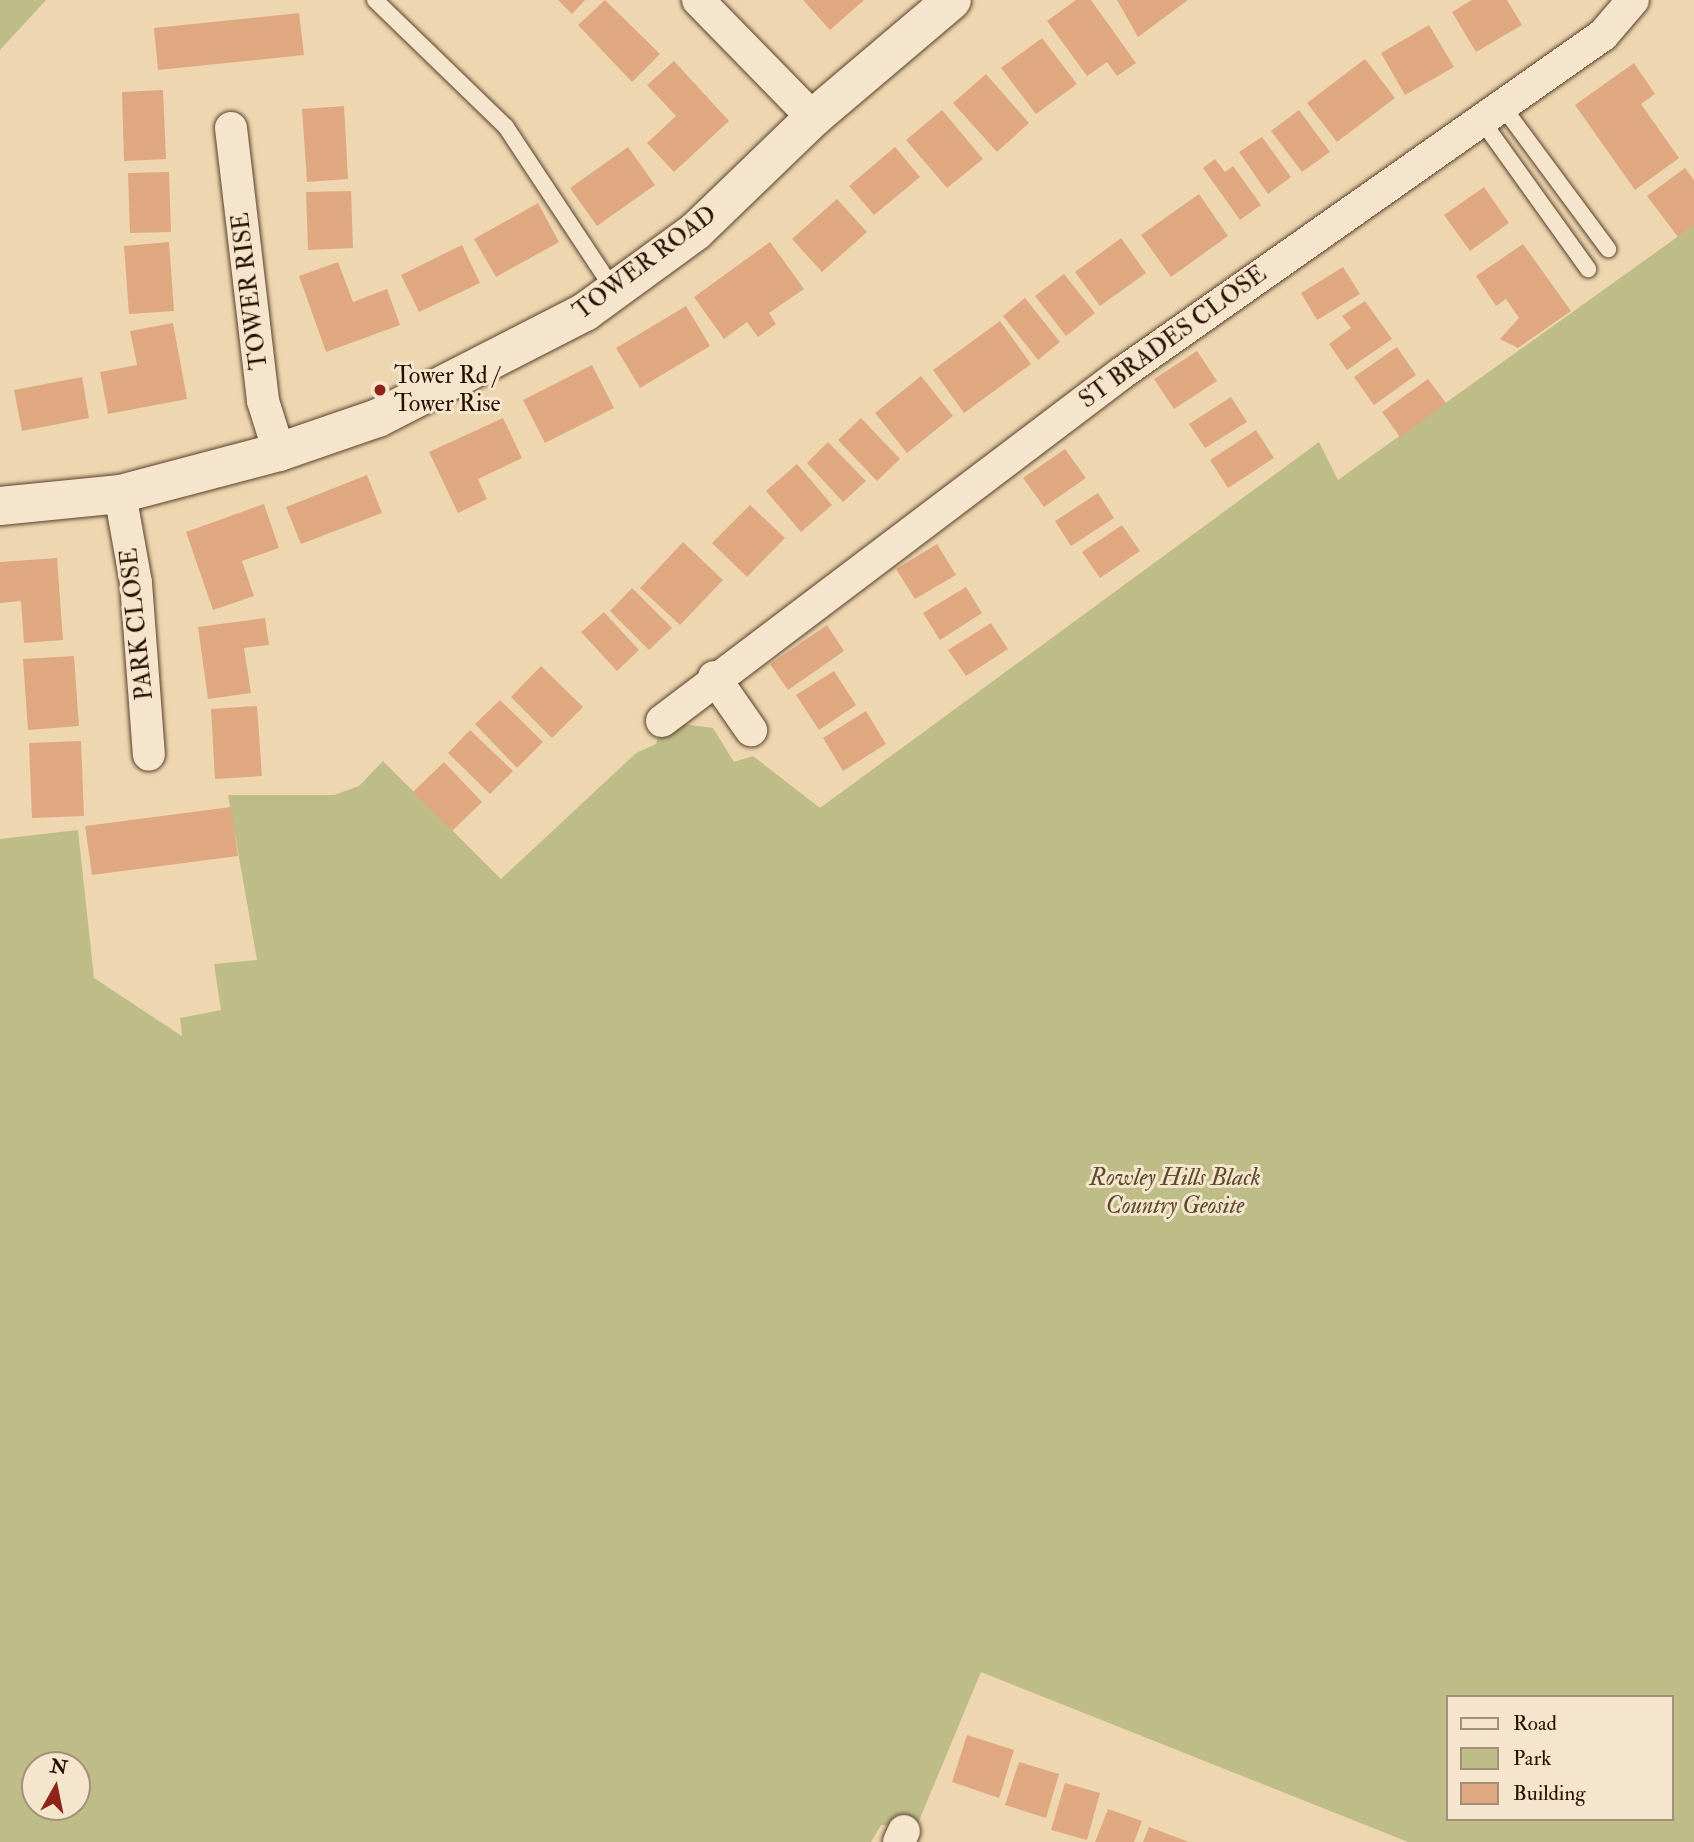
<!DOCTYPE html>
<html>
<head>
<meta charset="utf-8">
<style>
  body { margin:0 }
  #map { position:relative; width:1694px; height:1842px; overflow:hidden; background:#eed7b0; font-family:"IM FELL Double Pica",serif }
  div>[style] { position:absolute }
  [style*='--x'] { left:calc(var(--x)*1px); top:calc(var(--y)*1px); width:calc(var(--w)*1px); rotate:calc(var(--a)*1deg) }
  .green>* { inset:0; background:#bebd88 }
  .building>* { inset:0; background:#e0a880 }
  .roads { filter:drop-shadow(0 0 2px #5a402c) drop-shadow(0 0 2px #5a402c) }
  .lane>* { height:16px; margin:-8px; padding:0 8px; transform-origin:8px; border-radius:8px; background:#f4e5cc }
  .street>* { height:32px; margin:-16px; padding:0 16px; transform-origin:16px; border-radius:16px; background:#f4e5cc }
  .secondary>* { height:38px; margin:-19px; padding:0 19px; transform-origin:19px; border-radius:19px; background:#f4e5cc }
  .dots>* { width:19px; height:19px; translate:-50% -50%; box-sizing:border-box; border:4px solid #f4e5cc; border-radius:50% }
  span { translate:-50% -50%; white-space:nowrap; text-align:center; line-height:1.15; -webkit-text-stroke:6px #f4e5cc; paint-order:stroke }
  .street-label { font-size:24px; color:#290e00 }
  .poi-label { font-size:24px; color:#290e00 }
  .left { translate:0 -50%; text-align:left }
  .park-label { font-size:24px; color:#5d4b30; font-style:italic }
  .legend { position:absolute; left:1446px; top:1695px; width:228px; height:126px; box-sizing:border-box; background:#f4e5cc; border:2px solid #a38f7a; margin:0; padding:9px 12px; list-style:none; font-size:21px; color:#290e00 }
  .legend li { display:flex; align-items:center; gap:14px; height:35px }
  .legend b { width:35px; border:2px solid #a38f7a }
  .north { position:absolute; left:21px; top:1751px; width:70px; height:70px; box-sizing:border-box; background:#f4e5cc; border:2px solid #a38f7a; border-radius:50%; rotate:9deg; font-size:19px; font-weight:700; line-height:28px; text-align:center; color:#290e00 }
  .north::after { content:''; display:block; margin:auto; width:24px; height:32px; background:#8f2418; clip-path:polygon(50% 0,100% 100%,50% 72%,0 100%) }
</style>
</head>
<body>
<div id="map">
  <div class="green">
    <i style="clip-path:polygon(0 0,46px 0,0 50px)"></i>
    <i style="clip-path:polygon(evenodd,1694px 225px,1694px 1842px,1408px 1842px,981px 1672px,916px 1828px,881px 1825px,871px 1842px,0 1842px,0 839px,78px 830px,94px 978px,182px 1036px,180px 1018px,221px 1010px,214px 964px,257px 960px,228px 795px,334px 795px,359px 786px,383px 761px,501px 879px,636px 753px,656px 744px,662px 721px,713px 728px,734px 762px,753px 756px,820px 808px,1319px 442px,1338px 480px,1694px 225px,1447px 1697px,1671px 1697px,1671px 1819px,1447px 1819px,1447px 1697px,1694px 225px,35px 1765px,77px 1765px,77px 1807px,35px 1807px,35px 1765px)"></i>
  </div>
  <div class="building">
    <i style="clip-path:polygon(558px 0,585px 0,572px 14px)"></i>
    <i style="clip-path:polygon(605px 0,660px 54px,632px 82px,578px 25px)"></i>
    <i style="clip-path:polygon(803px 0,864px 0,830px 30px)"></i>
    <i style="clip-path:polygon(1076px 0,1091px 0,1136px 63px,1117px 76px,1107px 62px,1087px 76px,1047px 21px)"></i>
    <i style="clip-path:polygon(1117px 0,1188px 0,1138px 37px)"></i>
    <i style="clip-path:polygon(1472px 0,1507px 0,1522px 25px,1476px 52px,1452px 12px)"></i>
    <i style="clip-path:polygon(299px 13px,304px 55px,158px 70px,154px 28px)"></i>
    <i style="clip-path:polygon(1429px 25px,1454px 67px,1405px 95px,1381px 53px)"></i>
    <i style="clip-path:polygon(1042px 38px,1077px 84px,1036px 114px,1001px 68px)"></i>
    <i style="clip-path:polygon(1365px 59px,1395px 98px,1337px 142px,1307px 103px)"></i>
    <i style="clip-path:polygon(674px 61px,729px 121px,674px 172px,647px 143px,676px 116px,647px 85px)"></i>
    <i style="clip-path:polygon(1634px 63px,1655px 94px,1641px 104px,1679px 158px,1635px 190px,1575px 105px)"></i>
    <i style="clip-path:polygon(986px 74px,1029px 123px,997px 152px,953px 103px)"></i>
    <i style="clip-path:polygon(163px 90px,166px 159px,124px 161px,122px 92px)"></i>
    <i style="clip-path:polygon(344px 106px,348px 179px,307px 182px,302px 109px)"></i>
    <i style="clip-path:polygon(942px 110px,983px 159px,947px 188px,906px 140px)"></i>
    <i style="clip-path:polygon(1299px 110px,1330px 152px,1302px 172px,1271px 131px)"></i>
    <i style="clip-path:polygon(1262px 137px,1291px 177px,1268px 194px,1239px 152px)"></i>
    <i style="clip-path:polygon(628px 147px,655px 185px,597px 226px,570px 188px)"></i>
    <i style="clip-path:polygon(895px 147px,920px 177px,874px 215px,849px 186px)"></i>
    <i style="clip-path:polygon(1215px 159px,1225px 172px,1233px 166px,1261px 205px,1240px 220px,1203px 168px)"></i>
    <i style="clip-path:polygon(1685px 168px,1694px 180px,1694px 225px,1678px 237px,1647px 196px)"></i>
    <i style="clip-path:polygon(169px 172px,171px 232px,130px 233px,128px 173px)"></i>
    <i style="clip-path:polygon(1484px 187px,1509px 223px,1470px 251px,1444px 215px)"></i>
    <i style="clip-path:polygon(351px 191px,353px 248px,308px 250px,306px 192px)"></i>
    <i style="clip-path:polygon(1199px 194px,1228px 236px,1171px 277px,1141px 235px)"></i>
    <i style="clip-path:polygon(837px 199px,867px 232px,822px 272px,792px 239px)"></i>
    <i style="clip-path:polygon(538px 203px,559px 242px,496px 277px,474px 239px)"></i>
    <i style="clip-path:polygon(1121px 238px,1146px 273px,1100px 306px,1075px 272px)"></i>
    <i style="clip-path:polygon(169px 242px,174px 311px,129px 314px,124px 246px)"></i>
    <i style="clip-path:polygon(770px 242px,804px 289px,769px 313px,776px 324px,758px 337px,747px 322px,724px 339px,694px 297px)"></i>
    <i style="clip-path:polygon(1523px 244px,1571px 311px,1518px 348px,1500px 339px,1519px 318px,1506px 299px,1496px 306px,1476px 276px)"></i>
    <i style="clip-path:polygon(462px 245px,480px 283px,419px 312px,401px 275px)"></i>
    <i style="clip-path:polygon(338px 262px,353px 302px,387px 289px,400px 325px,326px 352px,299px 276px)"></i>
    <i style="clip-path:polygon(1343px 267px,1360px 294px,1317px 320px,1301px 293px)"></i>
    <i style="clip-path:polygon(1064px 274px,1095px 313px,1066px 336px,1035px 296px)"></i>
    <i style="clip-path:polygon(1025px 298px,1060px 342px,1038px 360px,1003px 316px)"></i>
    <i style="clip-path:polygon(1365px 301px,1392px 339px,1347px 370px,1329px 344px,1351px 328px,1342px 316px)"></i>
    <i style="clip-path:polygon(686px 306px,710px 346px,640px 388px,616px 348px)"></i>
    <i style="clip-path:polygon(1000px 321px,1031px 364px,964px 413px,933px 370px)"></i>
    <i style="clip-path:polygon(173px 323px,187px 399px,108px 414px,100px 372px,137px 365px,130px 331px)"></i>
    <i style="clip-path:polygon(1397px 347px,1416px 375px,1374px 405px,1354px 377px)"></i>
    <i style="clip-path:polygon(1197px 351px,1217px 381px,1174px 409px,1154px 379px)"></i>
    <i style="clip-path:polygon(592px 365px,614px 408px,545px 443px,523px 400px)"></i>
    <i style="clip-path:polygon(921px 376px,953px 416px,907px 453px,875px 413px)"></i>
    <i style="clip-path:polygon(82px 377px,89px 418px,22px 431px,14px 390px)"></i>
    <i style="clip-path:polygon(1428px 379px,1446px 403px,1400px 437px,1382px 412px)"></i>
    <i style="clip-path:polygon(1231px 397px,1247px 422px,1205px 448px,1189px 424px)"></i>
    <i style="clip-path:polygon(503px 418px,522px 458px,478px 479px,487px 499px,458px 513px,429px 452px)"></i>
    <i style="clip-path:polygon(861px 418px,900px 459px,877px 481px,838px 440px)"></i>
    <i style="clip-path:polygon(1256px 430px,1274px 458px,1228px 488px,1210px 460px)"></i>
    <i style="clip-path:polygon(828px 442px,866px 481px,843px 502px,807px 463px)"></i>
    <i style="clip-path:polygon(1065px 449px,1086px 478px,1044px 507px,1023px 478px)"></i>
    <i style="clip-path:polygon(797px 464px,832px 505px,801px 532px,766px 491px)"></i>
    <i style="clip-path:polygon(367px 475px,382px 513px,301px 544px,286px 507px)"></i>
    <i style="clip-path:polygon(1098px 493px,1114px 518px,1071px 546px,1055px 521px)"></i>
    <i style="clip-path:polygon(264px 504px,279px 548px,242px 561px,254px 596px,213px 610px,186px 532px)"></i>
    <i style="clip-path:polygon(750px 505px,785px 538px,747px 577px,712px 543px)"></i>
    <i style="clip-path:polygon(1122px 525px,1140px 551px,1100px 578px,1082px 552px)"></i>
    <i style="clip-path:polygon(683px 542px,723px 580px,680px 625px,640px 588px)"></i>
    <i style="clip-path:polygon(937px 544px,956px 575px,915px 599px,896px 569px)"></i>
    <i style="clip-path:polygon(57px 558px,63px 640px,24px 643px,21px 601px,0 603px,0 562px)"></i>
    <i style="clip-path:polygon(966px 587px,982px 613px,940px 640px,923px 613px)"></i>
    <i style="clip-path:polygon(632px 588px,672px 628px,649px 650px,610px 611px)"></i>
    <i style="clip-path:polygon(604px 612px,639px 650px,617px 671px,581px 632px)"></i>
    <i style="clip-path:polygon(265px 618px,269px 645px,244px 648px,251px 693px,208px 699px,198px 627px)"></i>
    <i style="clip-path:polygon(991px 623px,1008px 649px,966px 676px,948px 650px)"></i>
    <i style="clip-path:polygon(827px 625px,844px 651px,788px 690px,770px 664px)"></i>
    <i style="clip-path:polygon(74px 656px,79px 726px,28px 730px,23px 659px)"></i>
    <i style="clip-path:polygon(541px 666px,583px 707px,552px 738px,511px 697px)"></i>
    <i style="clip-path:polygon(834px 671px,856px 705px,819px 730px,796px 695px)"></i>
    <i style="clip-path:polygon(500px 700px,543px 742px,517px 768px,475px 724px)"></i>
    <i style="clip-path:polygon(257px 706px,262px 776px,215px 779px,211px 709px)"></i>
    <i style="clip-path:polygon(866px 711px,886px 744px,843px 771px,823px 738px)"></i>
    <i style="clip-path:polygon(470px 730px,513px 771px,490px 794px,448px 753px)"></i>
    <i style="clip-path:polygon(81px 741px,84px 816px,32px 818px,29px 743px)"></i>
    <i style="clip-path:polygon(444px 762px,482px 802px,452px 831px,413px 792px)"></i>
    <i style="clip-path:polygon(231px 807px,238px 856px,92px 875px,85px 826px)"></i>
    <i style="clip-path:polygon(967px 1735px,1014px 1750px,999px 1798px,952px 1782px)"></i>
    <i style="clip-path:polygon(1019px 1762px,1059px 1774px,1046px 1818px,1005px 1805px)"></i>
    <i style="clip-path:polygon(1065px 1783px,1100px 1793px,1087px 1840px,1051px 1830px)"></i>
    <i style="clip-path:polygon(1108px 1809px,1142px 1821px,1134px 1842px,1095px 1842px)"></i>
    <i style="clip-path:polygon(1149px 1827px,1189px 1842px,1143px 1842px)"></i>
  </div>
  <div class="roads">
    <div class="lane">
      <i style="--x:375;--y:0;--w:182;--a:44.1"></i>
      <i style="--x:506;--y:127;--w:196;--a:56.5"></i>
      <i style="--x:1500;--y:103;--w:182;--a:53.5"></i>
      <i style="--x:1480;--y:118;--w:186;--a:54.4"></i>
    </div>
    <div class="street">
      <i style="--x:698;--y:0;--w:165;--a:45.7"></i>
      <i style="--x:231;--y:128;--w:275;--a:83.3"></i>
      <i style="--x:263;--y:401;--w:53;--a:72.6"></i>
      <i style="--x:120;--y:494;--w:90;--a:79.8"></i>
      <i style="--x:136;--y:583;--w:172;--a:85.7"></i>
      <i style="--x:714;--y:677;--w:65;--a:55.1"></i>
      <i style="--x:662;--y:721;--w:577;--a:-37.11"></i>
      <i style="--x:1122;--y:373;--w:588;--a:-35.1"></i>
      <i style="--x:1603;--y:35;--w:46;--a:-49.4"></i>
      <i style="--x:899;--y:1842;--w:12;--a:-66"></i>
    </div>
    <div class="secondary">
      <i style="--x:0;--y:506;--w:121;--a:-5.7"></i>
      <i style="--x:120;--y:494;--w:164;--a:-14.8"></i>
      <i style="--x:279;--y:452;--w:105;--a:-19"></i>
      <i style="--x:378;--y:418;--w:233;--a:-27.1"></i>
      <i style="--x:585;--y:312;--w:137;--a:-36.1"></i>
      <i style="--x:696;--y:231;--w:163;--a:-44"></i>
      <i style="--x:813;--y:118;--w:182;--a:-40.3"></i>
    </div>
  </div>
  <div class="dots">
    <i style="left:380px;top:390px;background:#8f2418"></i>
  </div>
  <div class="street-label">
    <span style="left:645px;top:263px;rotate:-37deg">TOWER ROAD</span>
    <span style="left:250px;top:291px;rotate:-97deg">TOWER RISE</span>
    <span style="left:1173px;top:337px;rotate:-36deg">ST BRADES CLOSE</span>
    <span style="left:137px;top:624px;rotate:-96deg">PARK CLOSE</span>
  </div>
  <div class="poi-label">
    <span class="left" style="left:394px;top:390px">Tower Rd /<br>Tower Rise</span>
  </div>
  <div class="park-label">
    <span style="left:1175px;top:1192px">Rowley Hills Black<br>Country Geosite</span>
  </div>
  <ul class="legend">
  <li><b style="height:9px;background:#f4e5cc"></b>Road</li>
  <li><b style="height:19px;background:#bebd88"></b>Park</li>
  <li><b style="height:19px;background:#e0a880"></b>Building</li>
  </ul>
  <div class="north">N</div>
</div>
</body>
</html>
